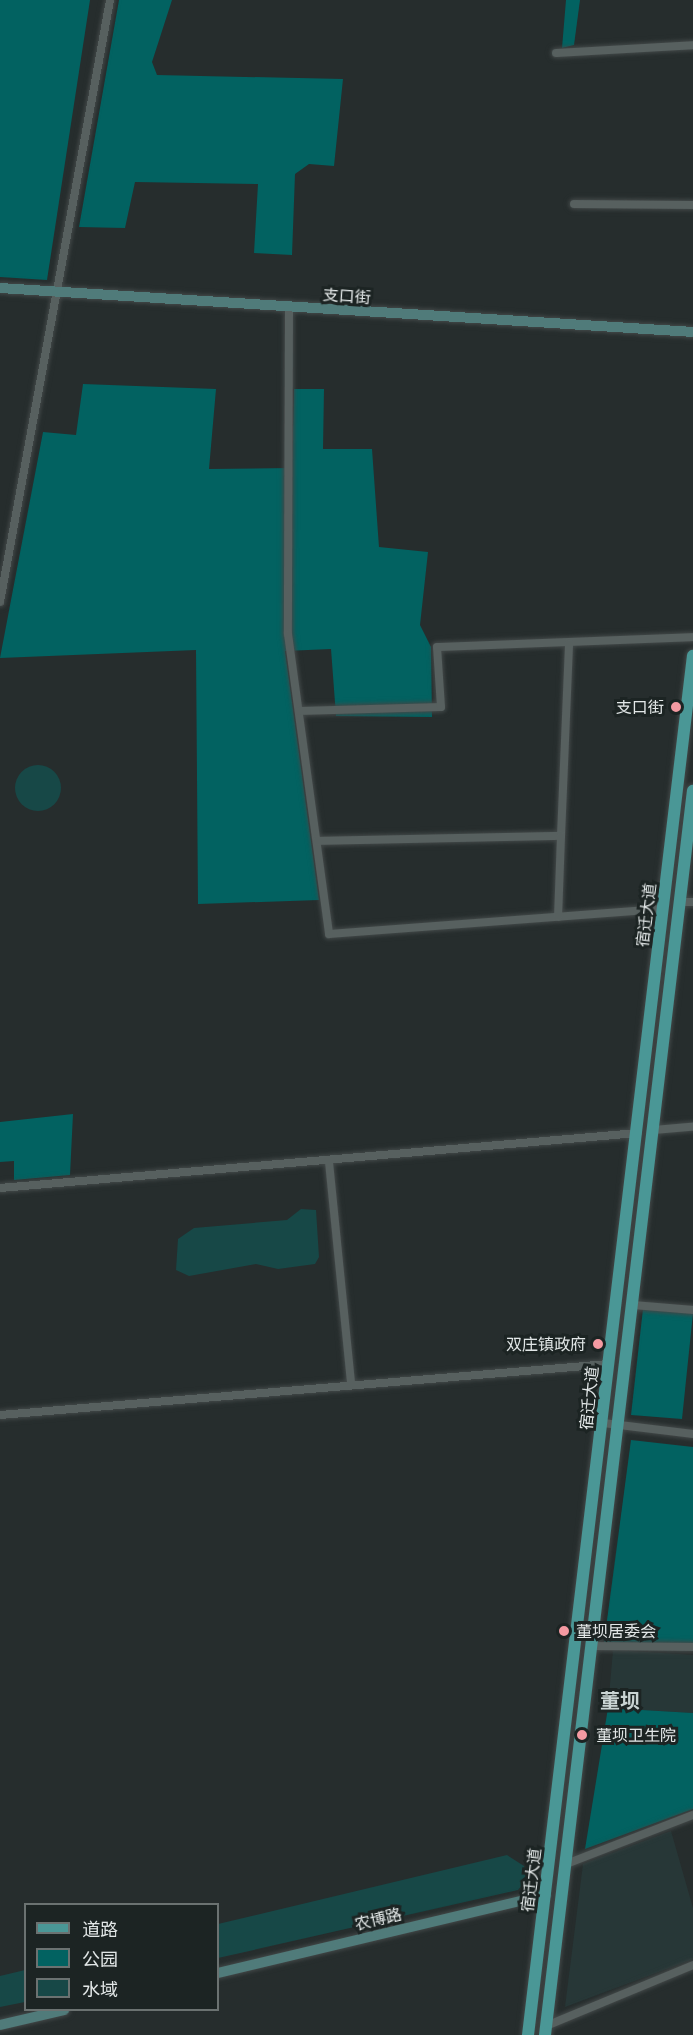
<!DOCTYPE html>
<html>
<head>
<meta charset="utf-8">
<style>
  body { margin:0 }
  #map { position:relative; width:693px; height:2035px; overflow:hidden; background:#262d2d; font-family:"PT Serif","Noto Sans SC",serif }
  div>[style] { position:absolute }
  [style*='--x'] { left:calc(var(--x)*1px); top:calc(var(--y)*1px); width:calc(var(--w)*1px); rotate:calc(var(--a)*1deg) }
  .built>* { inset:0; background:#273737 }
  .green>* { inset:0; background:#026261 }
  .water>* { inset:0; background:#174847 }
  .round { border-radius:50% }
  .roads { filter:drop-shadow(0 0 2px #424848) drop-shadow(0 0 2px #424848) }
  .street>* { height:8px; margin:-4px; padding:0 4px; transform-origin:4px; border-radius:4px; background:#57605f }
  .secondary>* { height:10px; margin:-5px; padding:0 5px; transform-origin:5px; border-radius:5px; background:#507b7a }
  .primary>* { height:12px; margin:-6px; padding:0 6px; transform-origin:6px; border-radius:6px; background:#4a9796 }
  .dots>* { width:16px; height:16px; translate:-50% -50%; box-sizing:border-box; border:3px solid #1c2423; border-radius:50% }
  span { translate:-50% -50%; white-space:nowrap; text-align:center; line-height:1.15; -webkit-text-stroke:6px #1c2423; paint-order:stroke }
  .street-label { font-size:16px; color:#e2e7e7 }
  .poi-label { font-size:16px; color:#e2e7e7 }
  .right { translate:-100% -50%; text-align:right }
  .left { translate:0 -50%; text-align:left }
  .quarter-label { font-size:20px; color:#cad4d3; font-weight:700 }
  .legend { position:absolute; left:24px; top:1903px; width:195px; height:108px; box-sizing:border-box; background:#1c2423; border:2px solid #6b7271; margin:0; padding:8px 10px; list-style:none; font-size:18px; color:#e2e7e7 }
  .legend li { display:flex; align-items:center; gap:12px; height:30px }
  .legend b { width:30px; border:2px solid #6b7271 }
</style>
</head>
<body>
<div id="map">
  <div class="built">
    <i style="clip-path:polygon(613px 1650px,693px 1655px,693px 1713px,608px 1708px)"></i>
    <i style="clip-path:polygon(671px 1831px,693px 1908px,693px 1959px,565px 2007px,583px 1864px)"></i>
  </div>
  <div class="green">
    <i style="clip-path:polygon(0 0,90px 0,47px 280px,0 277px)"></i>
    <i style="clip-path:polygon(119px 0,172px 0,152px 62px,157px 75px,343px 79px,334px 166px,309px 164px,295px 174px,292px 255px,254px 253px,258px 184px,135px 182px,125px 228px,79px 227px)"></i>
    <i style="clip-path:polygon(566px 0,580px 0,574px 45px,562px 48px)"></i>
    <i style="clip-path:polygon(83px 384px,216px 389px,209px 469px,292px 468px,294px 389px,324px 389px,323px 449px,372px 449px,379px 547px,428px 552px,420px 625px,431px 647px,432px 717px,336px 716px,331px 649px,285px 651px,319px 900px,198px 904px,196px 650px,0 658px,43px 432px,76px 435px)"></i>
    <i style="clip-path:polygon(73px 1114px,70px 1175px,14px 1180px,14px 1161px,0 1162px,0 1122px)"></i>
    <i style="clip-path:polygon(643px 1309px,693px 1313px,682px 1419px,631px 1415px)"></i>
    <i style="clip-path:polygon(631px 1440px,693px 1447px,693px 1644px,604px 1643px)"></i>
    <i style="clip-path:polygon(608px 1708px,693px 1713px,693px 1809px,585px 1849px)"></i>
  </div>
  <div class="water">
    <i class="round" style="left:15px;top:765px;width:46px;height:46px"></i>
    <i style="clip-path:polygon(301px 1209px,316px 1210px,319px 1257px,315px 1264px,278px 1269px,256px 1264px,189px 1276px,176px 1270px,178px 1239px,194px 1228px,287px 1220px)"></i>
    <i style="clip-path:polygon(507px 1855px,524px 1866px,526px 1880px,518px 1890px,218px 1958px,218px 1924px)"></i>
    <i style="clip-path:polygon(25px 1970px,25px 2002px,0 2007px,0 1976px)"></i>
  </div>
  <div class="roads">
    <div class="street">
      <i style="--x:556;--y:53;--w:137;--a:-3.3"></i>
      <i style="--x:574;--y:204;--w:119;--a:0.5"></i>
      <i style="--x:289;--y:308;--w:326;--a:90.2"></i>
      <i style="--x:288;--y:634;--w:303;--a:82.2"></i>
      <i style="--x:329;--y:934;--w:336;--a:-4.3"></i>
      <i style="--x:0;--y:602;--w:612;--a:-79.64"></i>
      <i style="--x:299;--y:711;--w:142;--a:-1.6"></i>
      <i style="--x:441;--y:707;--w:60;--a:-93.8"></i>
      <i style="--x:437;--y:647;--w:256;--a:-2.2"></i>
      <i style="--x:561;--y:836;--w:193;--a:-87.6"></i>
      <i style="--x:317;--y:841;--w:244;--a:-1.2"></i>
      <i style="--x:561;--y:836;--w:81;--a:92.1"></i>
      <i style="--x:681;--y:902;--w:12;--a:0"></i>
      <i style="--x:655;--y:1130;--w:38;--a:-5"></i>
      <i style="--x:329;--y:1162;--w:221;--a:84.3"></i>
      <i style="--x:0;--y:1188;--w:640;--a:-4.93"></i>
      <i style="--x:634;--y:1305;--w:59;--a:4.8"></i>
      <i style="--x:0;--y:1415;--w:611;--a:-4.79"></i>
      <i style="--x:603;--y:1423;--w:91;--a:7"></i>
      <i style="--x:593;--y:1646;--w:100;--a:0.6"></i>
      <i style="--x:566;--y:1864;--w:136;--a:-21.1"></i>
      <i style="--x:546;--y:2026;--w:159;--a:-22.5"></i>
    </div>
    <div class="secondary">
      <i style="--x:0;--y:288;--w:694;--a:3.63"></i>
      <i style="--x:218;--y:1973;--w:337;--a:-13.4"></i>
      <i style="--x:0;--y:2025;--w:66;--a:-13.2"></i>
    </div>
    <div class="primary">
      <i style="--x:528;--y:2035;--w:1389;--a:-83.18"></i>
      <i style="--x:545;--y:2035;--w:1253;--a:-83.22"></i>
    </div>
  </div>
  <div class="dots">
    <i style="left:676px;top:707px;background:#f49aa2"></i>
    <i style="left:598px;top:1344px;background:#f49aa2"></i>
    <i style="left:564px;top:1631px;background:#f49aa2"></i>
    <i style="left:582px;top:1735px;background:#f49aa2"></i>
  </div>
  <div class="street-label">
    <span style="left:347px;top:296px;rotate:4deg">支口街</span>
    <span style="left:646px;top:915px;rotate:-83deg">宿迁大道</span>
    <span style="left:589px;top:1398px;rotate:-84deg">宿迁大道</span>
    <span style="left:531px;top:1880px;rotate:-83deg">宿迁大道</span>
    <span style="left:378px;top:1919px;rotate:-13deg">农博路</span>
  </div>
  <div class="poi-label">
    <span class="right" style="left:664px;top:707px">支口街</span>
    <span class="right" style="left:586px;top:1344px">双庄镇政府</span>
    <span class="left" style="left:576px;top:1631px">董坝居委会</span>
    <span class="left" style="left:596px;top:1735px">董坝卫生院</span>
  </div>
  <div class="quarter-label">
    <span style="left:620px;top:1700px">董坝</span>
  </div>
  <ul class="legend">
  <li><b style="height:8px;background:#4a9796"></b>道路</li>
  <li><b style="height:16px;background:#026261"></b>公园</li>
  <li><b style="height:16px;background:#174847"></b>水域</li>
  </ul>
</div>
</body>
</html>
